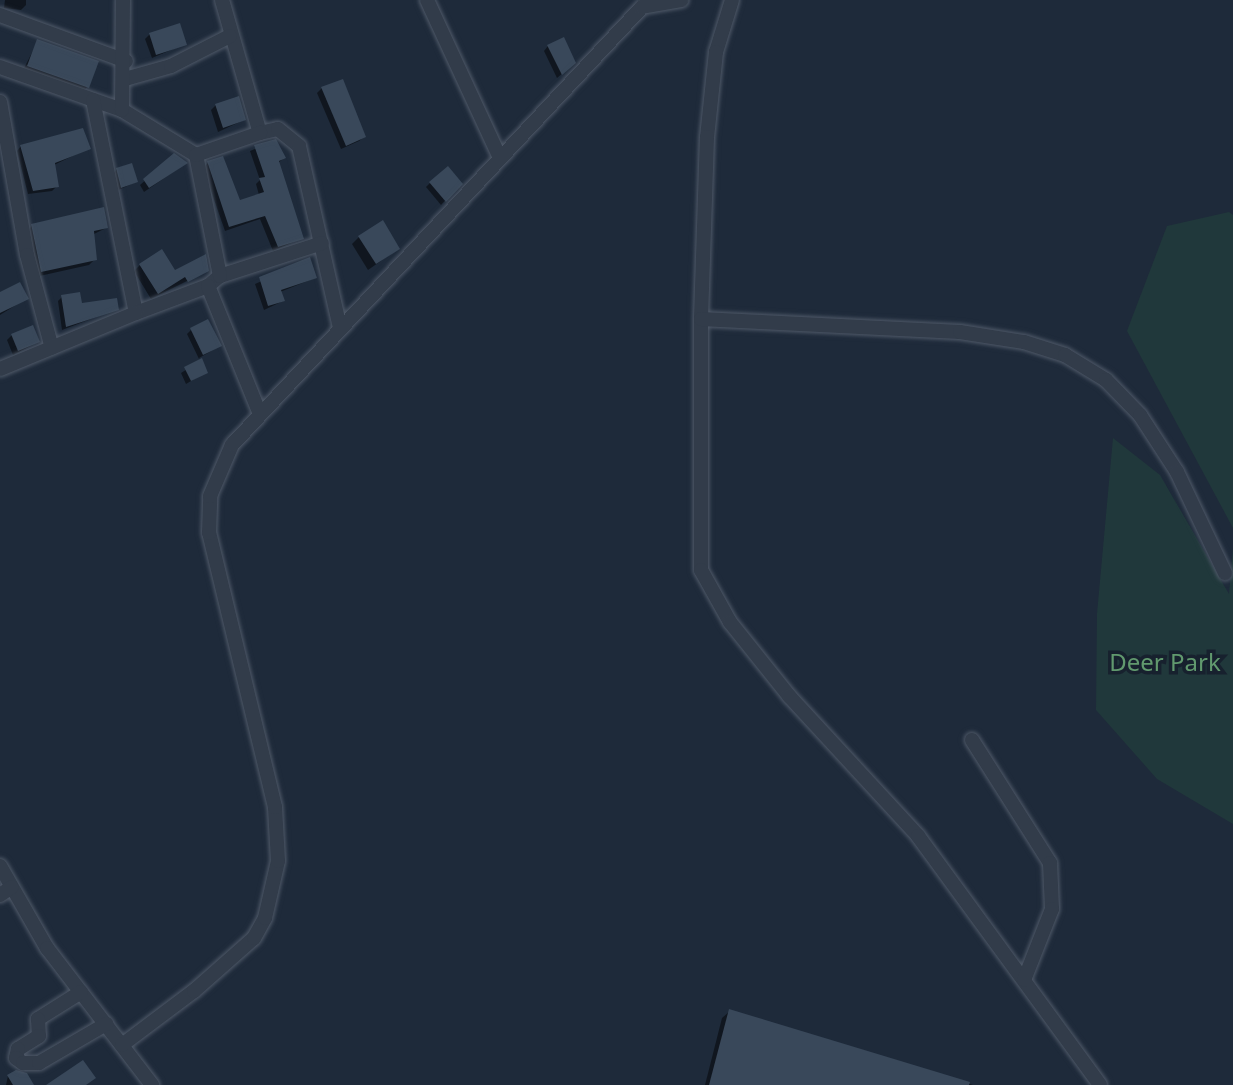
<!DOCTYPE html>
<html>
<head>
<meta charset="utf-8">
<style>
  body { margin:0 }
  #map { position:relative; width:1233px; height:1085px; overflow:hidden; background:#1e2a3a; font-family:"Noto Sans",sans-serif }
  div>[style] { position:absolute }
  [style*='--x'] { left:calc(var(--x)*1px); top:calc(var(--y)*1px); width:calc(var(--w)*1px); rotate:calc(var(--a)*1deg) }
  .green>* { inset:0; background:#20383b }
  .shadow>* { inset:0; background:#0007 }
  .building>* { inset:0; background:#39485a }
  .roads { filter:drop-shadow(0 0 2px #4f5968) drop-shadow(0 0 2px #4f5968) }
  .street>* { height:14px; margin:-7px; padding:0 7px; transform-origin:7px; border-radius:7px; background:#323c4a }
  span { translate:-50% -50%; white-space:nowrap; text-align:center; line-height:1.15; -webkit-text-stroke:7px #17212e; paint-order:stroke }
  .park-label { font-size:24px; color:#61996e }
</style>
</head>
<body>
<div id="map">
  <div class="green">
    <i style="clip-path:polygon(1229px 212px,1233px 215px,1233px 528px,1127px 331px,1167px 226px)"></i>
    <i style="clip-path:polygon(1113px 438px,1160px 475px,1229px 594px,1233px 548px,1233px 824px,1157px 779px,1096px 710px,1097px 614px)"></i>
  </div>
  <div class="shadow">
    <i style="clip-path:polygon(5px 0,26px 0,26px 5px,21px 10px,4px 8px)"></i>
    <i style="clip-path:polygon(150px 34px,185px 44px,152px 58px,145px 39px)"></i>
    <i style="clip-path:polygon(38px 41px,87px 87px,80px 95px,21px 74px)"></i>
    <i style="clip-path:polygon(548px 46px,569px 68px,557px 78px,544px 51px)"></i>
    <i style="clip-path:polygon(322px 88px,364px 137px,359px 141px,341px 149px,317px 93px)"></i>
    <i style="clip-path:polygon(216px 105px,244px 120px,218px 132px,211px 110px)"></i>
    <i style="clip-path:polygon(275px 141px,284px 158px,278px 163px,302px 238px,273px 251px,260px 219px,225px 231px,203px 168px,208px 163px,238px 202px,259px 195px,256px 184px,260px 180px,250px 151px)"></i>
    <i style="clip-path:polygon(21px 146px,89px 148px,54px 165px,57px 186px,52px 191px,28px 194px,17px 151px)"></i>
    <i style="clip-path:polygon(174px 155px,185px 164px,144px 192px,140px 185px)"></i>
    <i style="clip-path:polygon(117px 169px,136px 182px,116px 191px,113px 174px)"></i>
    <i style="clip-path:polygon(430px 183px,461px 184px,441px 205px,426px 187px)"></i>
    <i style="clip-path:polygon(103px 209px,106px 228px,92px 235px,95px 259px,89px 265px,35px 277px,26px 232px,32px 226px)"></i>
    <i style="clip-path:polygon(359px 237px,398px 249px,368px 270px,352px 244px)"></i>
    <i style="clip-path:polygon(140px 265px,174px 272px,207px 271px,151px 299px,134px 271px)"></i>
    <i style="clip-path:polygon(280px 273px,315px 278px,280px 292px,283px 301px,264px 310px,255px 284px)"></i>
    <i style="clip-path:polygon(0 294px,27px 298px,0 315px)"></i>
    <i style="clip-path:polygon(62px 297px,80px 305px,117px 309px,62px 330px,58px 301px)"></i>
    <i style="clip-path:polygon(191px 330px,220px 346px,199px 358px,206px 372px,186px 384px,181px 373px,200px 361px,187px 334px)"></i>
    <i style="clip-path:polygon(12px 335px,38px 342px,13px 355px,7px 340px)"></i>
    <i style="clip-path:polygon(730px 1011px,973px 1085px,705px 1085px,722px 1018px)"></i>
    <i style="clip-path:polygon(8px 1076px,32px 1085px,6px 1085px)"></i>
  </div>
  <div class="building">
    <i style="clip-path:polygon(180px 23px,187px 45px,156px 55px,149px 33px)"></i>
    <i style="clip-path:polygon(564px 37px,576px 63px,562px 75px,547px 45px)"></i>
    <i style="clip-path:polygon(37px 39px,99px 61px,89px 88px,27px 66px)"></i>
    <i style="clip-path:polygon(343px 79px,366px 137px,346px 146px,321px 87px)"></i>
    <i style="clip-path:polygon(239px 96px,246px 120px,223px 128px,215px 104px)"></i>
    <i style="clip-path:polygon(83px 128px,91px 149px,55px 163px,59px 187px,33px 191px,20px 145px)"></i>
    <i style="clip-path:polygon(276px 139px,286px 158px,279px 161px,304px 239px,278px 247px,265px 216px,229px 227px,207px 161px,223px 156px,240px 200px,264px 192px,259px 178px,265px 177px,254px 145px)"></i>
    <i style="clip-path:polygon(174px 153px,188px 163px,149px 188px,143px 179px)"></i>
    <i style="clip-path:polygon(132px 163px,138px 182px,121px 188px,116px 168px)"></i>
    <i style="clip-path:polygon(448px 166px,463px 184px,446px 202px,429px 182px)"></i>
    <i style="clip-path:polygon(104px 207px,108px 228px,94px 231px,97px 260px,41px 272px,31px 224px)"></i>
    <i style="clip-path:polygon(383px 220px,400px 249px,376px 264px,358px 236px)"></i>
    <i style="clip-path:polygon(162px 249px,175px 270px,206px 254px,209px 271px,188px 282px,185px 277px,158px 294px,139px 264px)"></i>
    <i style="clip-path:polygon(310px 257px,317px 278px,281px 290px,285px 301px,268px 306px,259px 277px)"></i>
    <i style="clip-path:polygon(20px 282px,29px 299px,0 313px,0 292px)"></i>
    <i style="clip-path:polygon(80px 292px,82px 303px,117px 298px,119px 310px,66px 327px,61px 295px)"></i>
    <i style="clip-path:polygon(208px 319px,222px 346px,203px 355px,190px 328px)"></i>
    <i style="clip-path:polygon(33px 325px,40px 342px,18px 351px,11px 334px)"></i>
    <i style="clip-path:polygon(202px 358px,208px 373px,191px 381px,184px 367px)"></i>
    <i style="clip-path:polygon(729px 1009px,970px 1082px,969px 1085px,709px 1085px)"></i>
    <i style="clip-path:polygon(83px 1060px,96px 1078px,86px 1085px,46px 1085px)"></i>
    <i style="clip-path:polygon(16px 1070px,27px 1073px,34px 1085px,13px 1085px,7px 1075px)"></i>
  </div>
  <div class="roads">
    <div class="street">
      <i style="--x:222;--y:0;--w:138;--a:74.1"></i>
      <i style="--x:260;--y:133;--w:18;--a:-13"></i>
      <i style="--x:278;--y:129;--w:27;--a:39"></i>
      <i style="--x:299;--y:146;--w:187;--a:77.3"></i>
      <i style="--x:427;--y:0;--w:174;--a:65.2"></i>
      <i style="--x:732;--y:0;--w:54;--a:107.1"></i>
      <i style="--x:716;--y:52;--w:85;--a:96"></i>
      <i style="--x:707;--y:137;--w:182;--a:91.9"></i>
      <i style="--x:701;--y:319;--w:251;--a:90"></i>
      <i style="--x:701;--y:570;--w:60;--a:60.9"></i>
      <i style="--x:730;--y:622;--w:95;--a:51.4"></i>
      <i style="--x:789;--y:696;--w:190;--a:47.3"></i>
      <i style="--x:918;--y:836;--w:308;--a:53.8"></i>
      <i style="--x:0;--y:15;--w:134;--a:20.1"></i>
      <i style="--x:0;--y:67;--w:129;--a:19.4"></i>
      <i style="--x:122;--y:110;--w:87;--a:31.3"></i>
      <i style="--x:125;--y:79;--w:48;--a:-15.8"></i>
      <i style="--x:171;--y:66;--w:66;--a:-27"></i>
      <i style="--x:93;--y:100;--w:217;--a:78.6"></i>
      <i style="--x:136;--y:313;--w:77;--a:-20.6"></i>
      <i style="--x:208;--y:286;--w:16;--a:-40"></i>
      <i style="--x:220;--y:276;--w:107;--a:-17.9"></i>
      <i style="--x:0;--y:102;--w:155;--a:80"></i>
      <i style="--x:27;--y:255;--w:96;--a:75"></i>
      <i style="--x:122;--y:110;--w:110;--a:-89.5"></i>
      <i style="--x:220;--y:276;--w:123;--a:-101.2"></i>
      <i style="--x:196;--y:155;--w:68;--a:-19"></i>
      <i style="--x:208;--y:286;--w:138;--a:67.9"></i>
      <i style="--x:701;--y:319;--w:259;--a:2.9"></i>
      <i style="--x:960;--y:332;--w:65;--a:8.9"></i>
      <i style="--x:1024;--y:342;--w:43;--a:17.6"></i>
      <i style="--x:1065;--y:355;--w:48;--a:31.4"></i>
      <i style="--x:1106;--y:380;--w:49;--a:45.8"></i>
      <i style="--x:1140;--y:415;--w:68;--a:57"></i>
      <i style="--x:1177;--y:472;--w:112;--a:64.6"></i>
      <i style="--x:0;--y:369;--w:147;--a:-22.4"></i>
      <i style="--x:972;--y:740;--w:146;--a:57.6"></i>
      <i style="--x:1050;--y:863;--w:46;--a:87.5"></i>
      <i style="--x:1052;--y:909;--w:76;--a:111.5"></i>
      <i style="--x:0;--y:866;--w:95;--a:60.2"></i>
      <i style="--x:47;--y:948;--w:173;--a:52.5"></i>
      <i style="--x:0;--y:895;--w:14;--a:-34"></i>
      <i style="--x:81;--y:992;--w:51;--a:147.9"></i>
      <i style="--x:38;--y:1019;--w:17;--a:87"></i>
      <i style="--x:39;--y:1036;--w:25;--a:148"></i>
      <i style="--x:18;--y:1049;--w:9;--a:103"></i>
      <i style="--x:16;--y:1058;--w:9;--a:36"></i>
      <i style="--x:23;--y:1063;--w:16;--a:0"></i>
      <i style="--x:39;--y:1063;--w:78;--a:-30.2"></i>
      <i style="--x:122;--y:1045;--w:90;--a:-36.9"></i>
      <i style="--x:194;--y:991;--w:80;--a:-41.5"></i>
      <i style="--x:254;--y:938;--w:23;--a:-61"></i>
      <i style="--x:265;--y:918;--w:58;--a:-77.2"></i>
      <i style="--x:278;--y:861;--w:54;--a:-93.2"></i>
      <i style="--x:275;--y:807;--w:282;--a:-103.5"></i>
      <i style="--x:209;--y:533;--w:37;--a:-88"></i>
      <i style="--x:210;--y:496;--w:56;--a:-66.7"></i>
      <i style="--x:232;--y:445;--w:600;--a:-46.89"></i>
      <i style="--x:642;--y:7;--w:40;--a:-10"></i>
    </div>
  </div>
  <div class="park-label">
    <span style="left:1165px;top:662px">Deer Park</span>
  </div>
</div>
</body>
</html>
